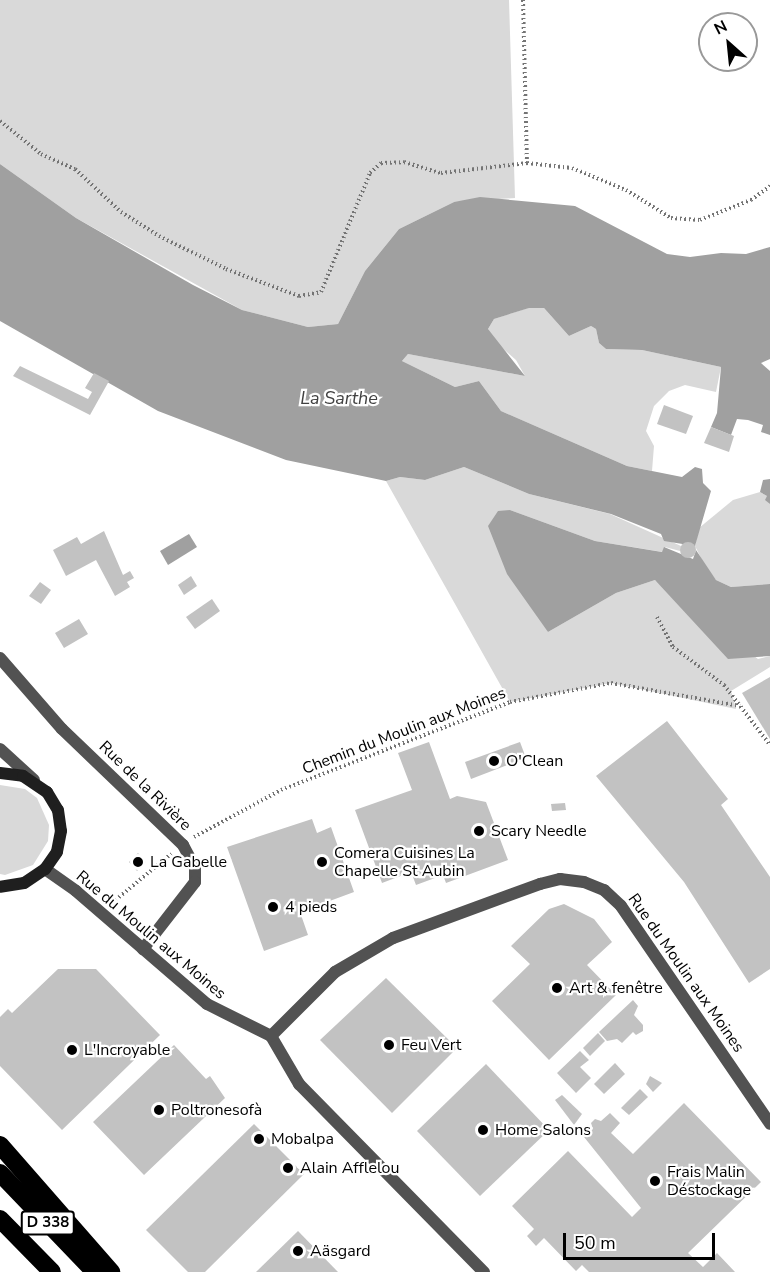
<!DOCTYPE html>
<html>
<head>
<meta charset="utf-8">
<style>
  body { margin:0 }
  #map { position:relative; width:770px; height:1272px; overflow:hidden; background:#fff; font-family:"Nunito Sans",sans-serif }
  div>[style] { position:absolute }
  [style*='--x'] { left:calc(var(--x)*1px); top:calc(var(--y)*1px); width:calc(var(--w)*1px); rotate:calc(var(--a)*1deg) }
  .green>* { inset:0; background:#d9d9d9 }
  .water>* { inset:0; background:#a0a0a0 }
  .building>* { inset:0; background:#c2c2c2 }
  .round { border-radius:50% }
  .path>* { height:4px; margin-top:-2px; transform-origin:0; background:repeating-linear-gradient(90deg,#747474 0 1.5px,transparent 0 4.5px) }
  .street>* { height:12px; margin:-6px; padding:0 6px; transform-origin:6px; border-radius:6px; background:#525252 }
  .secondary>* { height:12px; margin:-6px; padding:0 6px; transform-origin:6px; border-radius:6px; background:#1f1f1f }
  .highway>* { height:18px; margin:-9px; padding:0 9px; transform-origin:9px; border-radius:9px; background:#000 }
  .dots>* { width:16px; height:16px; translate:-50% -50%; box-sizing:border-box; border:3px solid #fff; border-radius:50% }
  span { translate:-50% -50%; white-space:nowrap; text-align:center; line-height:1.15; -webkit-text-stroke:4.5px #fff; paint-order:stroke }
  .shield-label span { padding:2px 4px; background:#fff; border:2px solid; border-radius:4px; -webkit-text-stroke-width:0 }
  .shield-label { font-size:15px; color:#000; font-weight:700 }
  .street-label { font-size:16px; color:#000 }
  .poi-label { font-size:16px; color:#000 }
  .left { translate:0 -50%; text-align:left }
  .water-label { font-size:18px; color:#414141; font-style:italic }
  .north { position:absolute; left:698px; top:12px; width:60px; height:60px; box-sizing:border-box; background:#fff; border:2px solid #999; border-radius:50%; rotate:333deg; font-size:16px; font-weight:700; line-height:24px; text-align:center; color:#000 }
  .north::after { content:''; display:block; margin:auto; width:21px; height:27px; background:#000; clip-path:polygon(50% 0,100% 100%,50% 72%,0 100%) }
  .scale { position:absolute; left:563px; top:1233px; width:152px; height:27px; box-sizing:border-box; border:3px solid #000; border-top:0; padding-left:8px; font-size:18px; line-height:21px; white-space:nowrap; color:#000; -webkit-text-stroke:4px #fff; paint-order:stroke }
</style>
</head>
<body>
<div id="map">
  <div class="green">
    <i style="clip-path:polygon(0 0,509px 0,515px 198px,454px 202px,399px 229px,365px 271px,338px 324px,308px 327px,242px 310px,76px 218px,0 164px)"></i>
    <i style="clip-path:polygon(528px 308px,544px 308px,569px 336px,591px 326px,596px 329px,599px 343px,606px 349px,642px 350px,721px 367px,716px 392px,685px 385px,669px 391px,654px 406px,646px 431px,654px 446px,652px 471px,627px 466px,501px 411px,479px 381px,455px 387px,402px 361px,408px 354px,525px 376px,516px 360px,491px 338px,488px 329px,494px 319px)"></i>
    <i style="clip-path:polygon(464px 467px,529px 494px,610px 514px,681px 546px,680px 551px,665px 547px,663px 552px,595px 541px,510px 510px,548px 632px,616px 593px,655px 580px,758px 659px,770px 656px,770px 667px,731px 691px,736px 709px,611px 683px,510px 702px,386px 481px,400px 477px,425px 480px)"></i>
    <i style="clip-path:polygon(760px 492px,767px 496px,770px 504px,770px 584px,731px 587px,716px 580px,706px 568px,695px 546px,699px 528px,733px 500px)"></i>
    <i style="clip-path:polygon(0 785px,25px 789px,37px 798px,49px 825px,48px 841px,33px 865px,5px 875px,0 874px)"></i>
  </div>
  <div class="water">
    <i style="clip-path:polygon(0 164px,76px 218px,193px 285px,242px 310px,308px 327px,338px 324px,365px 271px,399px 229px,454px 202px,480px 197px,575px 206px,667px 254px,690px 257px,721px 253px,746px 254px,770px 247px,770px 359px,761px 363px,770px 371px,770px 435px,761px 432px,763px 425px,748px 420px,737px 419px,731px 435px,711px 427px,717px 413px,721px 367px,642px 350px,606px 349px,599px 343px,596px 329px,591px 326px,569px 336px,544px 308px,529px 308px,494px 319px,488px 329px,525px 376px,408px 354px,402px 361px,455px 387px,479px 381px,501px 411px,627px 466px,682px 477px,695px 467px,702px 469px,703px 483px,711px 491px,695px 546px,664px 541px,661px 534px,611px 514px,529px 494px,464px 467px,425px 480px,400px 477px,386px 481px,286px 460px,158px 411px,0 321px)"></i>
    <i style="clip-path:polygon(770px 479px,770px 504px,765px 500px,767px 496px,760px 492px,763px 480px)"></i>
    <i style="clip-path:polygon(510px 510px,595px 541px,662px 552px,664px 547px,693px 559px,696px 550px,716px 580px,731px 587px,770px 584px,770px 656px,728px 659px,655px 580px,616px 593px,548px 632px,507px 574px,488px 526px,498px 511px)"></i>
    <i style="clip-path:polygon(189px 534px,197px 547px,168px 565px,160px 551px)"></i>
  </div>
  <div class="building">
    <i style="clip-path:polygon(20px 366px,88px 399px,92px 392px,85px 388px,94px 373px,109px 381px,90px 415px,13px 376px)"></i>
    <i style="clip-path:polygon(664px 405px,693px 416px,686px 434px,657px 424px)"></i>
    <i style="clip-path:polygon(711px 427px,734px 436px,729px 452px,704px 443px)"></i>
    <i style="clip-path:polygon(104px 531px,123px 575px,130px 571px,134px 578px,127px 582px,130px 587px,115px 596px,96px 560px,66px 576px,53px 550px,77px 537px,81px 544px)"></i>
    <i class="round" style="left:680px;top:542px;width:16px;height:16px"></i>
    <i style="clip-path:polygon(191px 576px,197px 586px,184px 595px,178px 585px)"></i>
    <i style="clip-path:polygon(40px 582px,51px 590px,41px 604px,29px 596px)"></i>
    <i style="clip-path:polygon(212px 599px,220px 611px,195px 629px,186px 617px)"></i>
    <i style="clip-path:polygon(79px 619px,88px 634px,64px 648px,55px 633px)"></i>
    <i style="clip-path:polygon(770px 677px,770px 739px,742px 693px)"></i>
    <i style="clip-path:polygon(667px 721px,728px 799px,721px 805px,770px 877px,770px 969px,749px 983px,684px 882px,596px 776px)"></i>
    <i style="clip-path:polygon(429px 742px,450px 799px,457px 796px,486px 802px,508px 860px,446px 883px,443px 875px,416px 885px,411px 872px,382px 883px,355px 810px,412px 790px,398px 753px)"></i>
    <i style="clip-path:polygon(520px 742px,526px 758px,471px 779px,465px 762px)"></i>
    <i style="clip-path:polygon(565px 803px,566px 810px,552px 811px,551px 804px)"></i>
    <i style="clip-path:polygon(312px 819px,317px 833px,331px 827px,354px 892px,300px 912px,308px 935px,264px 951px,227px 847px)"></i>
    <i style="clip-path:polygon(138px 853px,146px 862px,137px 871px,129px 862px)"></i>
    <i style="clip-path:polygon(564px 904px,594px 919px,612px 942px,587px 965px,616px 995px,549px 1060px,492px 1001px,530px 964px,511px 946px,549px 909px)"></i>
    <i style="clip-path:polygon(58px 969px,96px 969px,160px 1035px,62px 1130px,0 1066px,0 1017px,8px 1009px,12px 1013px)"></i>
    <i style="clip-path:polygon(386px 978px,457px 1048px,392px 1113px,320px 1040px)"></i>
    <i style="clip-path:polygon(633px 1000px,638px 1006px,634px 1015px,643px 1025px,643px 1031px,636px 1035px,633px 1032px,622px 1043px,617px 1039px,607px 1041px,599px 1032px)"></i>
    <i style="clip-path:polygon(598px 1033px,605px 1041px,590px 1056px,583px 1048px)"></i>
    <i style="clip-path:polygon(174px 1045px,206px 1079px,210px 1076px,225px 1098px,144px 1175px,93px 1122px)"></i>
    <i style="clip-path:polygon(580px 1051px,589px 1060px,580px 1067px,591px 1078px,576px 1093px,557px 1073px)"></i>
    <i style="clip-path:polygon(615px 1063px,625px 1074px,604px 1094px,594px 1084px)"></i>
    <i style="clip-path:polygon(486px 1064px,549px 1130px,480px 1196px,417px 1131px)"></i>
    <i style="clip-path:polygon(650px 1076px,662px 1083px,653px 1092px,646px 1084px)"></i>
    <i style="clip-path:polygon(640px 1089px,648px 1097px,629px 1115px,621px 1108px)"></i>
    <i style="clip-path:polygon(562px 1095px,582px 1114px,574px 1125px,555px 1100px)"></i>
    <i style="clip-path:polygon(684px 1103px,761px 1182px,688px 1253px,703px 1267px,717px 1253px,735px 1272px,589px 1272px,582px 1265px,576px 1271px,544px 1238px,536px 1246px,527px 1236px,534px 1229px,512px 1206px,568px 1151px,632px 1217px,641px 1208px,584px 1137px,593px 1129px,591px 1123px,595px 1119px,601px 1121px,610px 1113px,620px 1123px,611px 1133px,633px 1154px)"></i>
    <i style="clip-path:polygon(254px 1124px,304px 1174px,205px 1272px,188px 1272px,146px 1230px)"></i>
    <i style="clip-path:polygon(298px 1231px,338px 1272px,256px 1272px)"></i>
  </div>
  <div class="path">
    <i style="--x:523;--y:0;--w:163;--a:88.6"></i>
    <i style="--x:0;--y:121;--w:53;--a:38.8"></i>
    <i style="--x:41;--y:154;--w:37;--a:24"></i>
    <i style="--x:75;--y:169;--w:63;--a:43.1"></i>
    <i style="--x:121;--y:212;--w:45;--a:32.3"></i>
    <i style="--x:159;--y:236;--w:75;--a:26.2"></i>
    <i style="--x:226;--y:269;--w:78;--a:20.3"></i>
    <i style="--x:299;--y:296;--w:22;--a:-10"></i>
    <i style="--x:321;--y:292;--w:129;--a:-67.6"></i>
    <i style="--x:370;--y:173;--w:15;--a:-42"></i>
    <i style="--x:381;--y:163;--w:23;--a:-2"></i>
    <i style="--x:404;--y:162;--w:39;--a:17"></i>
    <i style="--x:441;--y:173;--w:87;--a:-6.6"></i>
    <i style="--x:527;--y:163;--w:45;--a:6.3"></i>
    <i style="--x:572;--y:168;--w:58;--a:22.2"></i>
    <i style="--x:626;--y:190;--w:53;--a:31.9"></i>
    <i style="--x:671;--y:218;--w:29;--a:4"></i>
    <i style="--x:700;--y:220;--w:55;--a:-21.4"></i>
    <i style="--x:751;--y:200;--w:24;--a:-36"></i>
    <i style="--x:657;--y:617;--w:34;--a:62"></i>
    <i style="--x:673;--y:647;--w:64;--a:36.7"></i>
    <i style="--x:724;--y:685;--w:76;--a:52.5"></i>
    <i style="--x:194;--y:837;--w:99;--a:-28.4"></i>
    <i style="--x:281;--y:790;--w:245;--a:-21"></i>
    <i style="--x:510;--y:702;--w:103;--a:-10.7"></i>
    <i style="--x:611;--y:683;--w:131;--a:10.1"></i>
    <i style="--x:112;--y:903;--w:77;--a:-39.7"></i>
  </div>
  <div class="street">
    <i style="--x:0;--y:658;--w:94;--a:48.9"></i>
    <i style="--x:62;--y:729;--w:168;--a:43.8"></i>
    <i style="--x:183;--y:845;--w:26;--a:62"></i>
    <i style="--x:195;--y:868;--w:14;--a:90"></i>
    <i style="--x:195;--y:882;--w:85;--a:127.8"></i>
    <i style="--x:0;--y:749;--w:46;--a:42.4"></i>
    <i style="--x:45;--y:869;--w:38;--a:35"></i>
    <i style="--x:76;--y:891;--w:173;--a:40.8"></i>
    <i style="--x:207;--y:1004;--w:72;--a:26.6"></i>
    <i style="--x:271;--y:1036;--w:56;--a:59.7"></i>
    <i style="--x:299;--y:1084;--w:264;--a:45.5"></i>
    <i style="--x:271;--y:1036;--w:91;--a:-45"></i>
    <i style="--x:335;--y:972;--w:67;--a:-30.4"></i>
    <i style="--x:393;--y:938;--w:157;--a:-20.2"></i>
    <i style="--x:540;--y:884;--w:21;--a:-14"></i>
    <i style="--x:560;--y:879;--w:24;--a:7"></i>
    <i style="--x:584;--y:882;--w:22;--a:22"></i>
    <i style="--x:604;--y:890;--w:23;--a:43"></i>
    <i style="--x:621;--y:906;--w:264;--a:55.6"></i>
  </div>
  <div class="secondary">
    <i style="--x:0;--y:773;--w:23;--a:7"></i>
    <i style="--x:23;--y:776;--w:29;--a:34"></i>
    <i style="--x:47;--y:792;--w:21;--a:59"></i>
    <i style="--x:58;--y:810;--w:21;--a:82"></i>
    <i style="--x:61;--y:831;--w:21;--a:101"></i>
    <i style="--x:57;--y:852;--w:21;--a:125"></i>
    <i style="--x:45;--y:869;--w:25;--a:146"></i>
    <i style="--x:24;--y:883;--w:24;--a:171"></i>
  </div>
  <div class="highway">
    <i style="--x:0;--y:1145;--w:169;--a:48.8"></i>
    <i style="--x:0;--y:1173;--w:137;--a:46.2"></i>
    <i style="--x:0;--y:1219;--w:74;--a:45.5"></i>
  </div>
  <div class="dots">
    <i style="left:494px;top:761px;background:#000"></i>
    <i style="left:479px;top:831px;background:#000"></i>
    <i style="left:138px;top:862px;background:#000"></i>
    <i style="left:322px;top:862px;background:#000"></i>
    <i style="left:273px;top:907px;background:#000"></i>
    <i style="left:557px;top:988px;background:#000"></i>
    <i style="left:389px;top:1045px;background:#000"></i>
    <i style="left:72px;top:1050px;background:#000"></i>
    <i style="left:159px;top:1110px;background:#000"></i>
    <i style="left:483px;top:1130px;background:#000"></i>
    <i style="left:259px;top:1139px;background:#000"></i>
    <i style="left:288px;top:1168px;background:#000"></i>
    <i style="left:655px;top:1181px;background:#000"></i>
    <i style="left:298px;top:1251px;background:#000"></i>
  </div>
  <div class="shield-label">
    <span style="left:48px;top:1223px">D 338</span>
  </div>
  <div class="street-label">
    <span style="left:404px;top:731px;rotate:-21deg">Chemin du Moulin aux Moines</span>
    <span style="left:145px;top:786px;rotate:44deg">Rue de la Rivière</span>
    <span style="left:151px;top:935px;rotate:40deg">Rue du Moulin aux Moines</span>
    <span style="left:686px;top:973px;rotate:55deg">Rue du Moulin aux Moines</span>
  </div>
  <div class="poi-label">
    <span class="left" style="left:506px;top:761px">O'Clean</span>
    <span class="left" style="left:491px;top:831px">Scary Needle</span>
    <span class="left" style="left:334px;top:862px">Comera Cuisines La<br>Chapelle St Aubin</span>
    <span class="left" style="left:150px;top:862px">La Gabelle</span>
    <span class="left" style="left:285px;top:907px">4 pieds</span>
    <span class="left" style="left:569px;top:988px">Art &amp; fenêtre</span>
    <span class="left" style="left:401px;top:1045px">Feu Vert</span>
    <span class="left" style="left:84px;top:1050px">L'Incroyable</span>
    <span class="left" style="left:171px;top:1110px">Poltronesofà</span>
    <span class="left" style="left:495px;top:1130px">Home Salons</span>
    <span class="left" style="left:271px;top:1139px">Mobalpa</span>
    <span class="left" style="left:300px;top:1168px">Alain Afflelou</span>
    <span class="left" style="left:667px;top:1181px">Frais Malin<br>Déstockage</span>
    <span class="left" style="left:310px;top:1251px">Aäsgard</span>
  </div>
  <div class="water-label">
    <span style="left:339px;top:398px">La Sarthe</span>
  </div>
  <div class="north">N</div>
  <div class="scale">50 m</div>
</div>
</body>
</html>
